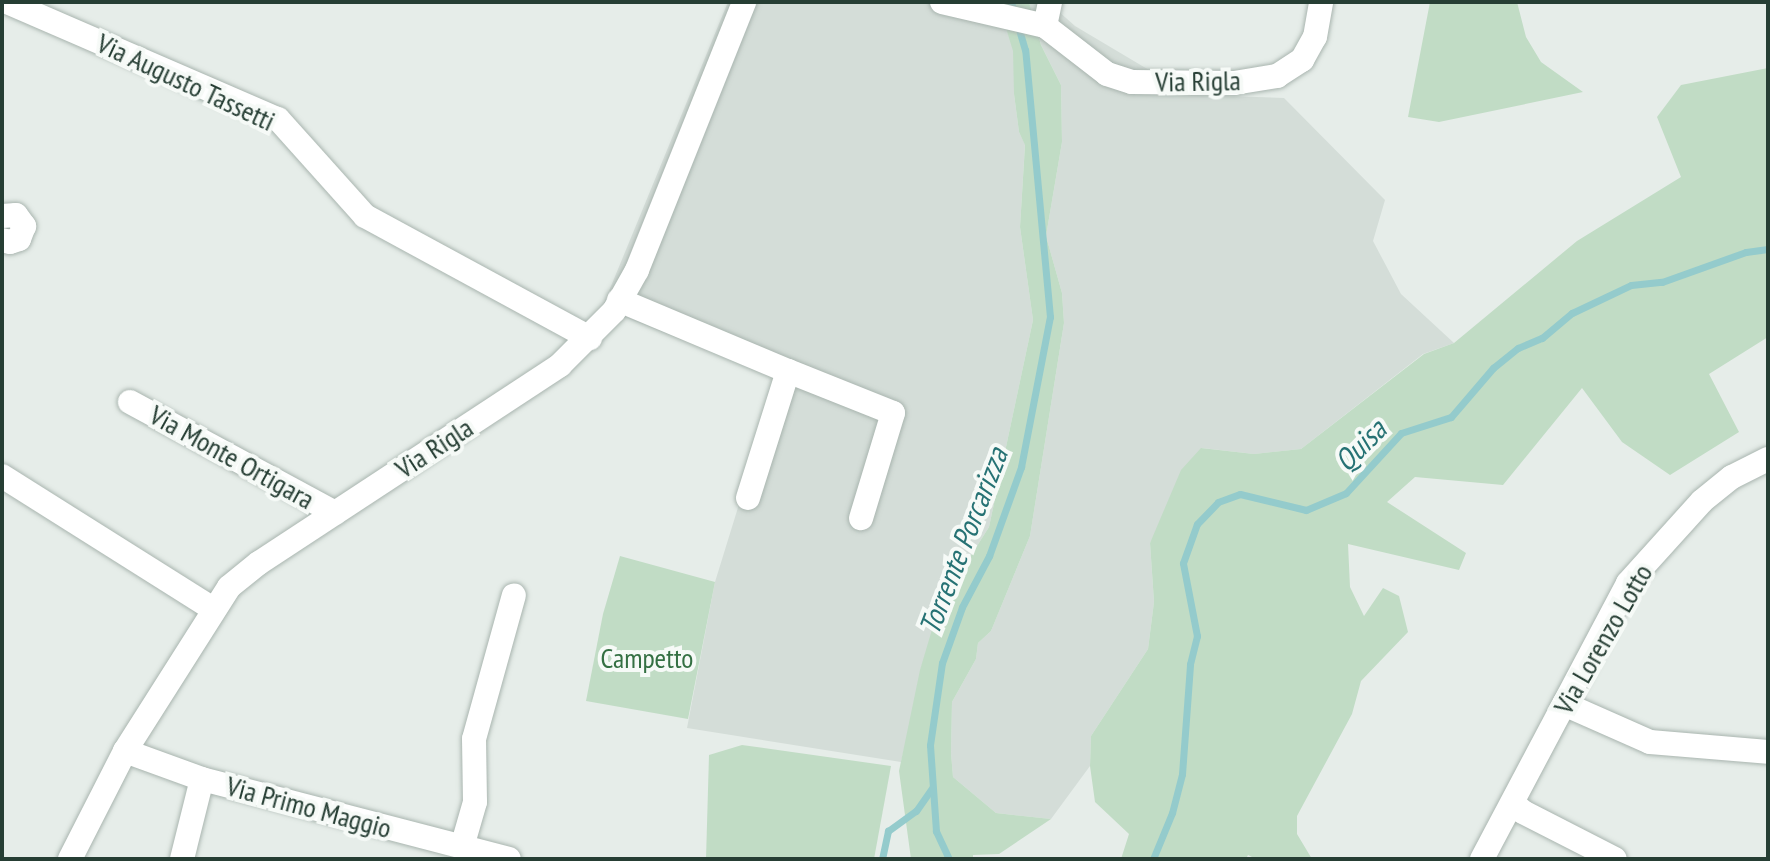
<!DOCTYPE html>
<html>
<head>
<meta charset="utf-8">
<style>
  body { margin:0 }
  #map { position:relative; width:1770px; height:861px; overflow:hidden; background:#e6ede9; font-family:"PT Sans Narrow",sans-serif }
  div>[style] { position:absolute }
  [style*='--x'] { left:calc(var(--x)*1px); top:calc(var(--y)*1px); width:calc(var(--w)*1px); rotate:calc(var(--a)*1deg) }
  .built>* { inset:0; background:#d4ddd8 }
  .green>* { inset:0; background:#c1dcc5 }
  .stream>* { height:7px; margin:-3.5px; padding:0 3.5px; transform-origin:3.5px; border-radius:3.5px; background:#94cbcc }
  .roads { filter:drop-shadow(0 0 2px #a9b5af) drop-shadow(0 0 2px #a9b5af) }
  .minor>* { height:24px; margin:-12px; padding:0 12px; transform-origin:12px; border-radius:12px; background:#fff }
  span { translate:-50% -50%; white-space:nowrap; text-align:center; line-height:1.15; -webkit-text-stroke:8px #f6faf7; paint-order:stroke }
  .street-label { font-size:28px; color:#263e34 }
  .park-label { font-size:28px; color:#347043 }
  .water-label { font-size:30px; color:#267274; font-style:italic }
  .frame { position:absolute; inset:0; border:4px solid #263e34; pointer-events:none }
</style>
</head>
<body>
<div id="map">
  <div class="built">
    <i style="clip-path:polygon(728px 2px,998px 2px,1014px 51px,1014px 94px,1019px 132px,1025px 144px,1020px 227px,1033px 320px,989px 527px,939px 606px,901px 762px,687px 728px,715px 582px,778px 378px,602px 308px)"></i>
    <i style="clip-path:polygon(1029px 2px,1048px 2px,1075px 26px,1191px 95px,1284px 98px,1385px 200px,1373px 241px,1401px 294px,1454px 343px,1423px 354px,1301px 449px,1254px 454px,1202px 448px,1150px 543px,1154px 602px,1148px 649px,1091px 736px,1090px 766px,1051px 819px,996px 813px,953px 777px,951px 753px,952px 702px,976px 659px,978px 643px,991px 631px,1030px 536px,1064px 323px,1062px 293px,1046px 236px,1062px 142px,1061px 85px,1041px 45px)"></i>
  </div>
  <div class="green">
    <i style="clip-path:polygon(998px 2px,1029px 2px,1041px 45px,1061px 85px,1062px 142px,1046px 236px,1062px 293px,1064px 323px,1030px 536px,991px 631px,978px 643px,976px 659px,952px 702px,951px 753px,953px 777px,996px 813px,1051px 819px,999px 854px,973px 855px,973px 859px,911px 859px,899px 771px,920px 670px,939px 606px,989px 527px,1033px 320px,1020px 227px,1025px 145px,1019px 132px,1014px 94px,1013px 51px)"></i>
    <i style="clip-path:polygon(1430px 2px,1517px 2px,1526px 37px,1541px 62px,1583px 92px,1439px 122px,1408px 117px)"></i>
    <i style="clip-path:polygon(1768px 68px,1768px 337px,1709px 374px,1739px 432px,1670px 475px,1622px 442px,1582px 388px,1503px 485px,1415px 477px,1387px 502px,1466px 553px,1459px 570px,1348px 544px,1350px 587px,1364px 616px,1383px 588px,1399px 596px,1408px 632px,1361px 681px,1352px 714px,1297px 816px,1297px 834px,1312px 859px,1256px 859px,1248px 855px,1246px 859px,1121px 859px,1129px 834px,1095px 802px,1090px 766px,1091px 736px,1148px 649px,1154px 602px,1150px 543px,1181px 470px,1201px 448px,1254px 454px,1301px 449px,1424px 354px,1454px 343px,1577px 241px,1681px 177px,1657px 117px,1681px 85px)"></i>
    <i style="clip-path:polygon(620px 556px,715px 582px,688px 719px,586px 701px,603px 614px)"></i>
    <i style="clip-path:polygon(742px 745px,891px 766px,874px 859px,706px 859px,709px 755px)"></i>
  </div>
  <div class="stream">
    <i style="--x:882;--y:859;--w:29;--a:-78"></i>
    <i style="--x:888;--y:831;--w:34;--a:-36"></i>
    <i style="--x:916;--y:811;--w:28;--a:-55"></i>
    <i style="--x:949;--y:859;--w:31;--a:-115"></i>
    <i style="--x:936;--y:831;--w:86;--a:-94"></i>
    <i style="--x:930;--y:745;--w:83;--a:-81.7"></i>
    <i style="--x:942;--y:663;--w:59;--a:-70.3"></i>
    <i style="--x:962;--y:607;--w:58;--a:-62.1"></i>
    <i style="--x:989;--y:556;--w:95;--a:-70.2"></i>
    <i style="--x:1021;--y:467;--w:153;--a:-79.1"></i>
    <i style="--x:1050;--y:317;--w:268;--a:-95.3"></i>
    <i style="--x:1025;--y:50;--w:50;--a:-106.3"></i>
    <i style="--x:1153;--y:859;--w:50;--a:-67.6"></i>
    <i style="--x:1172;--y:813;--w:40;--a:-75.6"></i>
    <i style="--x:1182;--y:774;--w:110;--a:-85.8"></i>
    <i style="--x:1190;--y:664;--w:29;--a:-76"></i>
    <i style="--x:1197;--y:636;--w:74;--a:-100.9"></i>
    <i style="--x:1183;--y:563;--w:41;--a:-70.3"></i>
    <i style="--x:1197;--y:524;--w:30;--a:-46"></i>
    <i style="--x:1218;--y:502;--w:23;--a:-20"></i>
    <i style="--x:1240;--y:494;--w:68;--a:13.6"></i>
    <i style="--x:1306;--y:510;--w:43;--a:-23"></i>
    <i style="--x:1346;--y:493;--w:81;--a:-47.5"></i>
    <i style="--x:1401;--y:433;--w:52;--a:-17.7"></i>
    <i style="--x:1451;--y:417;--w:65;--a:-49.4"></i>
    <i style="--x:1493;--y:368;--w:32;--a:-39"></i>
    <i style="--x:1518;--y:348;--w:26;--a:-23"></i>
    <i style="--x:1542;--y:338;--w:39;--a:-40"></i>
    <i style="--x:1572;--y:313;--w:65;--a:-25.4"></i>
    <i style="--x:1631;--y:285;--w:31;--a:-6"></i>
    <i style="--x:1662;--y:282;--w:89;--a:-19.7"></i>
    <i style="--x:1746;--y:252;--w:22;--a:-8"></i>
  </div>
  <div class="roads">
    <div class="minor">
      <i style="--x:7;--y:2;--w:295;--a:23.4"></i>
      <i style="--x:278;--y:119;--w:130;--a:48.1"></i>
      <i style="--x:365;--y:216;--w:256;--a:28.5"></i>
      <i style="--x:942;--y:2;--w:106;--a:13.1"></i>
      <i style="--x:1045;--y:26;--w:25;--a:-78"></i>
      <i style="--x:1045;--y:26;--w:78;--a:37.7"></i>
      <i style="--x:1107;--y:74;--w:26;--a:18"></i>
      <i style="--x:1132;--y:82;--w:102;--a:0.6"></i>
      <i style="--x:1234;--y:83;--w:44;--a:-9.2"></i>
      <i style="--x:1277;--y:76;--w:30;--a:-33"></i>
      <i style="--x:1302;--y:60;--w:26;--a:-61"></i>
      <i style="--x:1315;--y:37;--w:36;--a:-80"></i>
      <i style="--x:2;--y:216;--w:14;--a:-4"></i>
      <i style="--x:16;--y:215;--w:14;--a:54"></i>
      <i style="--x:24;--y:226;--w:14;--a:111"></i>
      <i style="--x:19;--y:239;--w:9;--a:162"></i>
      <i style="--x:10;--y:242;--w:8;--a:-166"></i>
      <i style="--x:619;--y:300;--w:183;--a:22.8"></i>
      <i style="--x:788;--y:371;--w:133;--a:107.5"></i>
      <i style="--x:788;--y:371;--w:113;--a:21.8"></i>
      <i style="--x:893;--y:413;--w:110;--a:106.9"></i>
      <i style="--x:130;--y:402;--w:233;--a:28.4"></i>
      <i style="--x:2;--y:476;--w:249;--a:32.2"></i>
      <i style="--x:1564;--y:704;--w:94;--a:23.8"></i>
      <i style="--x:1650;--y:742;--w:118;--a:4.8"></i>
      <i style="--x:125;--y:751;--w:82;--a:20"></i>
      <i style="--x:202;--y:779;--w:317;--a:14.6"></i>
      <i style="--x:1513;--y:803;--w:13;--a:42"></i>
      <i style="--x:1523;--y:812;--w:103;--a:27.1"></i>
      <i style="--x:462;--y:847;--w:47;--a:-73.9"></i>
      <i style="--x:475;--y:802;--w:63;--a:-90.9"></i>
      <i style="--x:474;--y:739;--w:149;--a:-74.5"></i>
      <i style="--x:70;--y:859;--w:121;--a:-63"></i>
      <i style="--x:125;--y:751;--w:194;--a:-57.6"></i>
      <i style="--x:229;--y:587;--w:38;--a:-39"></i>
      <i style="--x:259;--y:563;--w:360;--a:-33.3"></i>
      <i style="--x:560;--y:365;--w:76;--a:-45"></i>
      <i style="--x:614;--y:311;--w:47;--a:-60.7"></i>
      <i style="--x:637;--y:270;--w:289;--a:-68.2"></i>
      <i style="--x:182;--y:859;--w:82;--a:-76"></i>
      <i style="--x:1482;--y:859;--w:312;--a:-62.1"></i>
      <i style="--x:1628;--y:583;--w:110;--a:-47.9"></i>
      <i style="--x:1702;--y:501;--w:38;--a:-39"></i>
      <i style="--x:1732;--y:477;--w:40;--a:-26.6"></i>
    </div>
  </div>
  <div class="street-label">
    <span style="left:1198px;top:81px;rotate:-1deg">Via Rigla</span>
    <span style="left:186px;top:82px;rotate:25deg">Via Augusto Tassetti</span>
    <span style="left:434px;top:448px;rotate:-33deg">Via Rigla</span>
    <span style="left:232px;top:457px;rotate:29deg">Via Monte Ortigara</span>
    <span style="left:1603px;top:639px;rotate:-60deg">Via Lorenzo Lotto</span>
    <span style="left:309px;top:807px;rotate:15deg">Via Primo Maggio</span>
  </div>
  <div class="park-label">
    <span style="left:647px;top:658px">Campetto</span>
  </div>
  <div class="water-label">
    <span style="left:1360px;top:445px;rotate:-45deg">Quisa</span>
    <span style="left:963px;top:541px;rotate:-69deg">Torrente Porcarizza</span>
  </div>
  <div class="frame"></div>
</div>
</body>
</html>
